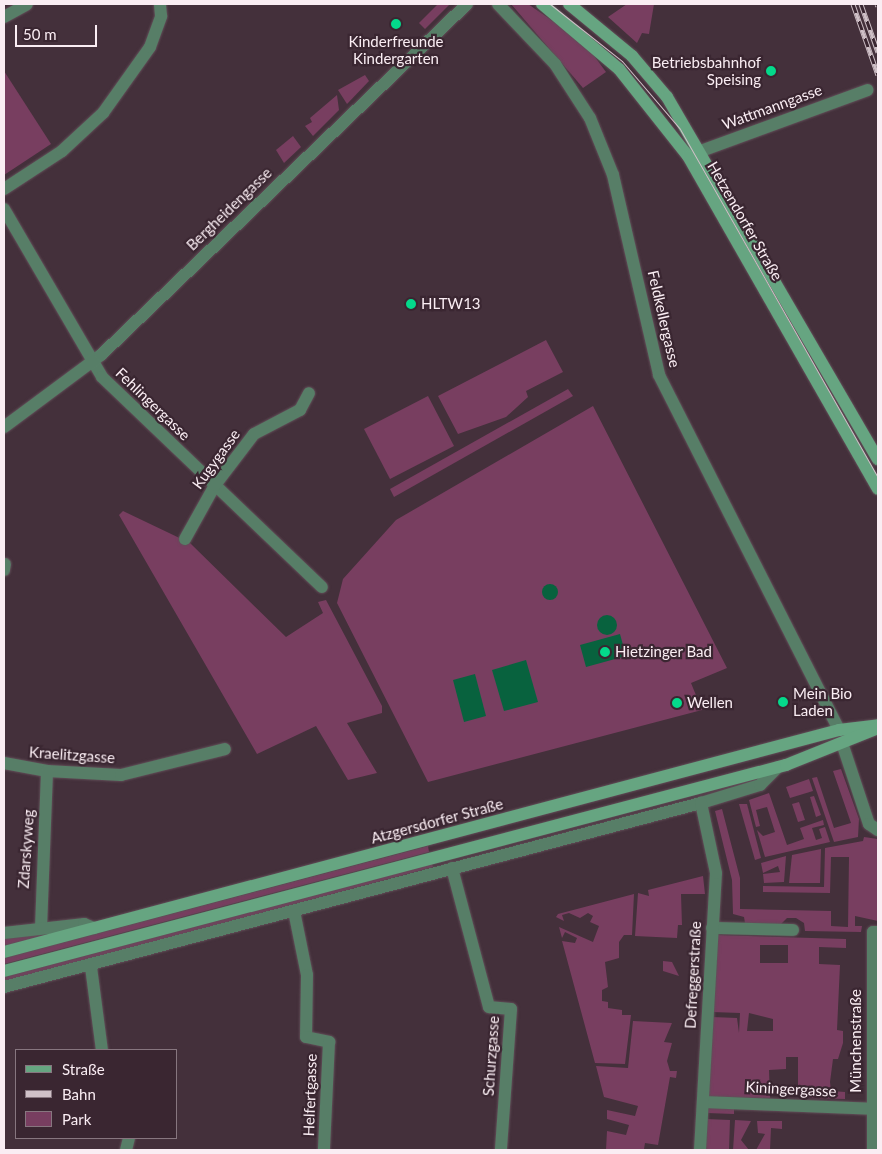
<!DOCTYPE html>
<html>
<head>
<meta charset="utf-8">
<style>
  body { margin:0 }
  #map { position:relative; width:882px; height:1154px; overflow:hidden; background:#44303b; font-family:Lato,sans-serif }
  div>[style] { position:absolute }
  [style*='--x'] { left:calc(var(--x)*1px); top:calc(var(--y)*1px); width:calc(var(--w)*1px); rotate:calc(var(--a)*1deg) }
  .green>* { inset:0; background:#783e60 }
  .water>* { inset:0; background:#08623e }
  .round { border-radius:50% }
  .roads { filter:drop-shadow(0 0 1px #614e58) drop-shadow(0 0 1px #614e58) }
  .street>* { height:12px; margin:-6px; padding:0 6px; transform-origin:6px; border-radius:6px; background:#577e67 }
  .secondary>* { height:12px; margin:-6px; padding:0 6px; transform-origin:6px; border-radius:6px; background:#66a581 }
  .tram>* { height:1px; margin:-0.5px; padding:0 0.5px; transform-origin:0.5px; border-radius:0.5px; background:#cfc0c7 }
  .rail>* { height:5px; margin-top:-2.5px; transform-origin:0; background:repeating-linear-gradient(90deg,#3a2631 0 9px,#cfc0c7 0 18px); box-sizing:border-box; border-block:1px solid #cfc0c7 }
  .dots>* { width:14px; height:14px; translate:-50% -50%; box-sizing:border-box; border:2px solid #3a2631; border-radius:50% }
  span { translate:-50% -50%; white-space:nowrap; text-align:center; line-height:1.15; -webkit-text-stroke:4.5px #3a2631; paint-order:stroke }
  .poi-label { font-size:15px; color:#faedf3 }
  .right { translate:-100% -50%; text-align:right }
  .left { translate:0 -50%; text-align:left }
  .street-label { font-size:15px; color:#faedf3 }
  .frame { position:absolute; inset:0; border:5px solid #faedf3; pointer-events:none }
  .legend { position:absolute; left:15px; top:1049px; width:162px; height:90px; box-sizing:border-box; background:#3a2631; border:1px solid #87767f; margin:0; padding:6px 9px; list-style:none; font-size:15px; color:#faedf3 }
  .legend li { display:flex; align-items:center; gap:10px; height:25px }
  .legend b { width:25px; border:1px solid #87767f }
  .scale { position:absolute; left:15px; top:25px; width:82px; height:22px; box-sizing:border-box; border:2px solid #faedf3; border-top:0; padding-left:6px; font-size:15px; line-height:18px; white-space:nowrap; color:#faedf3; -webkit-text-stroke:4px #3a2631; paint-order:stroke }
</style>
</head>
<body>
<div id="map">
  <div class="green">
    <i style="clip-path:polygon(438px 4px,450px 4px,425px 29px,419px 23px)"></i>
    <i style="clip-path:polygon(511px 4px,528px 4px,560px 26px,592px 53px,606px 72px,583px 88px)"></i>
    <i style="clip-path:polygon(627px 4px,654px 4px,649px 34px,642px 33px,637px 43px,608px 17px)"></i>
    <i style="clip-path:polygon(4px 71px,51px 144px,4px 175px)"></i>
    <i style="clip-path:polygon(365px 75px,369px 81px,347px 104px,338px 90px)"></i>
    <i style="clip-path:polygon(337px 95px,339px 110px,313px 136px,305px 126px,312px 122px,310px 118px)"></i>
    <i style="clip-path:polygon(293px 136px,301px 147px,284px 163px,276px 150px)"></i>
    <i style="clip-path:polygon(546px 340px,563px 372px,526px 391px,528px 397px,506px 417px,458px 434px,438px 396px)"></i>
    <i style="clip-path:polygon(568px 389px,573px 396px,394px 497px,390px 489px)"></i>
    <i style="clip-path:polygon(428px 396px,454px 446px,390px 479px,364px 429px)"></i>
    <i style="clip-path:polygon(593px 406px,727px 668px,691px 683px,702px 710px,428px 782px,337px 603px,343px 579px,396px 520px)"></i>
    <i style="clip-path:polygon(123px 511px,190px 543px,286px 637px,323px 613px,318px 602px,326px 600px,382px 706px,382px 713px,347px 723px,377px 773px,348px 780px,316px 726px,257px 754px,119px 515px)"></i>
    <i style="clip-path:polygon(841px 769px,859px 819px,858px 837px,834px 842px,812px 778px,817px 777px,834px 828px,851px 823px,833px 771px)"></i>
    <i style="clip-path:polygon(809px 779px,813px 791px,790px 798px,786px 787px)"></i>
    <i style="clip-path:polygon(769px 793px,787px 845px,804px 839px,800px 828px,823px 820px,824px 825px,812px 828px,816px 840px,822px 838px,819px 829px,825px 827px,830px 842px,765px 857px,757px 830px,763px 836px,775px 832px,767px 807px,756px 810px,760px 826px,756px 827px,749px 800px)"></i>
    <i style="clip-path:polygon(814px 796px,821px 815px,816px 817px,810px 797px)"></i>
    <i style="clip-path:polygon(799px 802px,805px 820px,798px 822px,792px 804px)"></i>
    <i style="clip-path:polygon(739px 804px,747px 804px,761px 858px,755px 860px)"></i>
    <i style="clip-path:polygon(722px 809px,740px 878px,740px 909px,831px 911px,831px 926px,848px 927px,849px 857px,831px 857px,830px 893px,763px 892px,763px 886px,824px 887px,825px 848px,863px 841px,864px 837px,878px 839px,878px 921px,855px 916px,855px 926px,862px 926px,861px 932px,805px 931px,804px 923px,796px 918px,787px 918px,781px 924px,745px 923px,744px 917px,733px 914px,732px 880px,715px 811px)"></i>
    <i style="clip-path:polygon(428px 846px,429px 852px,4px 964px,4px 958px)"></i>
    <i style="clip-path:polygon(821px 849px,820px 883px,789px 883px,792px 855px)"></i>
    <i style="clip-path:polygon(786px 856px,784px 882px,764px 883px,763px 874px,780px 872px,778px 866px,763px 873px,761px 863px)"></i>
    <i style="clip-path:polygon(432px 864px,433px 867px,4px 982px,4px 977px)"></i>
    <i style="clip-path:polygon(703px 876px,705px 894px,681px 894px,682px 925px,678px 925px,677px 938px,635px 936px,638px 893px,649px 896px,648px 890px)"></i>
    <i style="clip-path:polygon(634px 894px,632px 935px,624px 935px,619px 942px,619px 958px,605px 962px,608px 987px,602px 990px,602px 1001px,608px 1002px,608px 1008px,622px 1010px,622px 1015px,631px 1015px,625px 1064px,595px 1063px,562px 941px,575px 943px,577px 938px,565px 932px,562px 938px,559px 927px,593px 942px,599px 926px,590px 922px,593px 916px,588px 913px,580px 918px,569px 913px,562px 915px,564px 921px,556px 917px,558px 914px)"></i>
    <i style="clip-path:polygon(59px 932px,4px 946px,4px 938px)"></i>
    <i style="clip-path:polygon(evenodd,716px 935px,846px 939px,846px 948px,819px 947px,819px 964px,840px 965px,837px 1030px,843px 1031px,843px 1043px,838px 1059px,833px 1059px,830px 1082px,831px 1091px,845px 1092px,845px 1099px,808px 1098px,809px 1092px,798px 1092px,798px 1057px,786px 1057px,786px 1069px,769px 1070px,770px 1098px,707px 1097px,712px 1017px,737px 1018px,739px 1033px,740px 1013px,712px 1012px,716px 935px,760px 945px,788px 945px,788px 963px,760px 963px,760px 945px,716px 935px,749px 1013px,773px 1019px,773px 1031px,747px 1031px,749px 1013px)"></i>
    <i style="clip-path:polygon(663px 961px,672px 962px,679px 976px,663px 971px)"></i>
    <i style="clip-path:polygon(633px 1021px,672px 1023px,664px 1042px,672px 1043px,667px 1061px,670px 1071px,677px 1071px,676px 1078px,670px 1077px,658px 1145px,645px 1143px,644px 1149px,651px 1150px,606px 1150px,607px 1131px,626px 1135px,629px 1125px,607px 1119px,607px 1110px,635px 1116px,638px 1106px,604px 1097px,596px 1066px,628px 1068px)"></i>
    <i style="clip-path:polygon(707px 1105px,734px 1106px,734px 1114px,707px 1113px)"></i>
    <i style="clip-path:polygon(706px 1119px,730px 1120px,729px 1150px,705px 1150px)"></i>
    <i style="clip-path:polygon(735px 1120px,751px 1121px,741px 1140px,749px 1150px,733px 1150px)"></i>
    <i style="clip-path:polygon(757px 1121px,782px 1121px,782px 1129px,771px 1128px,770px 1150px,756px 1150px,765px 1134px,758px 1133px)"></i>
  </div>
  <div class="water">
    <i class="round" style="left:542px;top:584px;width:16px;height:16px"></i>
    <i class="round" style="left:597px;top:615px;width:20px;height:20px"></i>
    <i style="clip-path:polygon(620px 634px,626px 656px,586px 667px,580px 645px)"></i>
    <i style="clip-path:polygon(526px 660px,538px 702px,504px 711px,492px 670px)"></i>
    <i style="clip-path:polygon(475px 674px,486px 716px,464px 722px,453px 680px)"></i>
  </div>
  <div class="roads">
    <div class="street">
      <i style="--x:498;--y:4;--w:83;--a:46.5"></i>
      <i style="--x:555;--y:64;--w:64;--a:57.1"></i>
      <i style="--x:590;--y:118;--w:61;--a:68"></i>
      <i style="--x:613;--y:175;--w:205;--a:77"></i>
      <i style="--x:659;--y:375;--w:398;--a:63.1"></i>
      <i style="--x:4;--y:17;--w:26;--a:-29"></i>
      <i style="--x:690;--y:155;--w:189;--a:-20.1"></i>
      <i style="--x:4;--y:189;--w:69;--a:-33.2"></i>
      <i style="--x:62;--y:151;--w:56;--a:-42.8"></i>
      <i style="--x:103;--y:113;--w:81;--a:-54.5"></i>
      <i style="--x:150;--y:47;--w:33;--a:-70"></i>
      <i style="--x:161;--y:16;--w:12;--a:-95"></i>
      <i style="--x:4;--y:209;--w:194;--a:59.7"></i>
      <i style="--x:102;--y:377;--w:304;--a:43.7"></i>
      <i style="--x:4;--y:427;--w:121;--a:-36.6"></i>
      <i style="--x:101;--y:355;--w:507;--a:-43.8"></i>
      <i style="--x:185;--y:539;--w:62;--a:-60.9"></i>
      <i style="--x:215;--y:485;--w:64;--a:-52.6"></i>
      <i style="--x:254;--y:434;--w:52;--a:-27.6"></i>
      <i style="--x:300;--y:410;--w:19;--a:-62"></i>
      <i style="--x:4;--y:570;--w:6;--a:-81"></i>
      <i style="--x:843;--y:746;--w:82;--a:71.6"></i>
      <i style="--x:869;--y:824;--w:11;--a:34"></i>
      <i style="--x:4;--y:763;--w:44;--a:10.5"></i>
      <i style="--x:47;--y:771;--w:74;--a:3.1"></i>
      <i style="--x:121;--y:775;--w:107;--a:-14"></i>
      <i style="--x:452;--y:868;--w:144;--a:75.1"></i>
      <i style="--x:489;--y:1007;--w:22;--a:5"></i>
      <i style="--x:511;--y:1009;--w:141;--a:94.1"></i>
      <i style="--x:294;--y:911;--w:65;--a:78.5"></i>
      <i style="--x:307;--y:975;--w:62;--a:90.9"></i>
      <i style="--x:306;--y:1037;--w:24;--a:12"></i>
      <i style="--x:329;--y:1042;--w:108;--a:92.7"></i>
      <i style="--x:41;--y:928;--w:157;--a:-87.8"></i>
      <i style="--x:712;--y:928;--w:81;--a:1.4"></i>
      <i style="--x:4;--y:933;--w:81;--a:-6.4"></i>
      <i style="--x:84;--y:924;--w:11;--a:22"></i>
      <i style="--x:91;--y:967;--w:84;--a:82.5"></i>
      <i style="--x:4;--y:987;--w:721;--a:-14.79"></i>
      <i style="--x:701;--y:803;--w:62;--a:-17"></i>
      <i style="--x:760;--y:785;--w:25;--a:-45"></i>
      <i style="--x:703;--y:1102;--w:175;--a:2.3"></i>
      <i style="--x:126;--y:1150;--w:12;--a:-76"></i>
      <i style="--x:700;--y:1150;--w:277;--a:-86.7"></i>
      <i style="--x:716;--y:873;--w:72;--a:-102.1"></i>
      <i style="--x:873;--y:1150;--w:218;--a:-90"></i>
      <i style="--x:873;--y:932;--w:5;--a:0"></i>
    </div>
    <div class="secondary">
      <i style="--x:542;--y:4;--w:101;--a:40.2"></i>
      <i style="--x:619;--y:69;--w:111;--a:51.6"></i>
      <i style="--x:688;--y:156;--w:383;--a:60.3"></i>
      <i style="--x:569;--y:4;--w:82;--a:39.5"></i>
      <i style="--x:632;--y:56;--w:54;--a:49.5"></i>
      <i style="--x:667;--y:97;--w:419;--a:59.8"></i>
      <i style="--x:4;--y:952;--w:864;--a:-14.89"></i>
      <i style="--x:839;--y:730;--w:38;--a:-7"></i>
      <i style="--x:4;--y:971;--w:809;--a:-14.76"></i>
      <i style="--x:786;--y:765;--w:99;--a:-21.9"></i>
    </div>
  </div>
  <div class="tram">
    <i style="--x:550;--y:4;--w:92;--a:38.4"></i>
    <i style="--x:622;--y:61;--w:89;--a:49.5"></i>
    <i style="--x:680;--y:129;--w:401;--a:60.4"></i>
  </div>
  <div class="rail">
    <i style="--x:853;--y:4;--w:75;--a:70.6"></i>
    <i style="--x:861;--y:4;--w:51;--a:70.5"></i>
    <i style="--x:877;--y:4;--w:2;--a:63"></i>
  </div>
  <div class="dots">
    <i style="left:396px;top:24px;background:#04d98b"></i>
    <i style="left:771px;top:71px;background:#04d98b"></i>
    <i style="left:411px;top:304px;background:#04d98b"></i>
    <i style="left:605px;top:652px;background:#04d98b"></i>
    <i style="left:783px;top:702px;background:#04d98b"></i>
    <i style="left:677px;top:703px;background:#04d98b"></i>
  </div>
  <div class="poi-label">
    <span style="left:396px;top:50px">Kinderfreunde<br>Kindergarten</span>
    <span class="right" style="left:761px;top:71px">Betriebsbahnhof<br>Speising</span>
    <span class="left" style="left:421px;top:304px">HLTW13</span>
    <span class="left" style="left:615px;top:652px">Hietzinger Bad</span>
    <span class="left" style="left:793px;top:702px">Mein Bio<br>Laden</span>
    <span class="left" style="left:687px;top:703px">Wellen</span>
  </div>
  <div class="street-label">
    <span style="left:772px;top:107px;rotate:-20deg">Wattmanngasse</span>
    <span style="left:229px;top:209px;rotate:-44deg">Bergheidengasse</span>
    <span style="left:745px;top:221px;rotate:60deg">Hetzendorfer Straße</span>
    <span style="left:664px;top:319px;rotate:77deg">Feldkellergasse</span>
    <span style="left:153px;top:404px;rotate:44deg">Fehlingergasse</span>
    <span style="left:216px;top:459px;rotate:-54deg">Kugygasse</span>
    <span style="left:72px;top:755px;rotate:4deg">Kraelitzgasse</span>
    <span style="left:437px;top:821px;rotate:-15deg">Atzgersdorfer Straße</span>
    <span style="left:26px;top:849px;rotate:-86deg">Zdarskyweg</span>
    <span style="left:693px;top:975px;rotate:-87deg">Defreggerstraße</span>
    <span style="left:856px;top:1041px;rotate:-90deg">Münchenstraße</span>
    <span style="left:491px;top:1056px;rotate:-86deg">Schurzgasse</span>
    <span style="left:791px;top:1089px;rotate:3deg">Kiningergasse</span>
    <span style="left:310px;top:1095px;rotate:-88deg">Helfertgasse</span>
  </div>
  <div class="frame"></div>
  <ul class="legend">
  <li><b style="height:6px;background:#66a581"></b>Straße</li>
  <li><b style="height:6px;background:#cfc0c7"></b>Bahn</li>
  <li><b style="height:14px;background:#783e60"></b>Park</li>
  </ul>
  <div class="scale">50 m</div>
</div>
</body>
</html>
